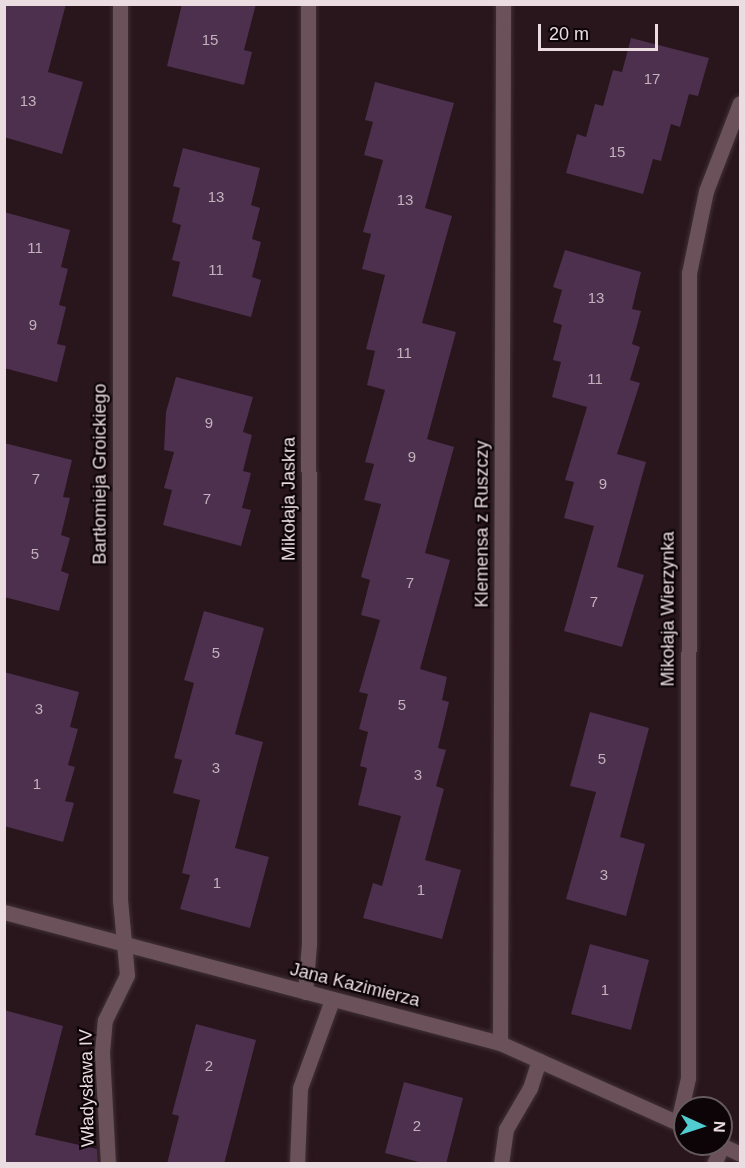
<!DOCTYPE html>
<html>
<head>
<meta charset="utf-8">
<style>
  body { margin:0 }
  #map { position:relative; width:745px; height:1168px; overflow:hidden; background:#29151c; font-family:Helvetica,sans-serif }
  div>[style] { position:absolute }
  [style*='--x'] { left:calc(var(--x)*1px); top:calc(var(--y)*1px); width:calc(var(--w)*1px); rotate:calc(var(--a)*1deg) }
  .building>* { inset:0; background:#4c304e }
  .roads { filter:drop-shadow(0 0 2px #403237) drop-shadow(0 0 2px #403237) }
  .minor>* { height:15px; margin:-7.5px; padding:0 7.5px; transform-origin:7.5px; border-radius:7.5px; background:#6b525a }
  span { translate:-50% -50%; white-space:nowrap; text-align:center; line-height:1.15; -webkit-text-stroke:4.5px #0c0407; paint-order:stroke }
  .number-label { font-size:15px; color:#c3b1bc }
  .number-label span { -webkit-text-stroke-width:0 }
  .street-label { font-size:18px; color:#ebdce1 }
  .frame { position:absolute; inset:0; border:6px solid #ebdce1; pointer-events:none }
  .north { position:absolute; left:673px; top:1096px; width:60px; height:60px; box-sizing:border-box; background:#0c0407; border:2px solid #655a5e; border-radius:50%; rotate:93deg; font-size:16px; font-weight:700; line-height:24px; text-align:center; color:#ebdce1 }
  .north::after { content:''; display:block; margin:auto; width:21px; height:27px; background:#51ccd1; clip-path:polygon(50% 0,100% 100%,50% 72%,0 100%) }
  .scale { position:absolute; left:538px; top:24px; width:120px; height:27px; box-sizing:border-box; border:3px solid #ebdce1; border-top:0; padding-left:8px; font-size:18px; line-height:21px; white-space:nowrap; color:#ebdce1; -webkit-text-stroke:4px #0c0407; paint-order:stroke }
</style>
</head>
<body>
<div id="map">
  <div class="building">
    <i style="clip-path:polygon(4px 4px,66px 4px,48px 72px,83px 82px,62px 154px,4px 137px)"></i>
    <i style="clip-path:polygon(182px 4px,256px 4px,244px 50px,252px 52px,244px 85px,167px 66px)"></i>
    <i style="clip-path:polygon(631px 38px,709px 58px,698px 96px,689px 94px,680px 127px,671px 124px,661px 161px,653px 159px,643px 194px,566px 173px,577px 134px,586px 137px,595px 104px,603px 106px,613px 70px,622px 72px)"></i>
    <i style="clip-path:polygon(375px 82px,454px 103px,425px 208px,452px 216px,422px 323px,456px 332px,427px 439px,454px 447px,425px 553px,450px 560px,420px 669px,447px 677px,442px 700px,449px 702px,438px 748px,446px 750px,436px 786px,444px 789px,425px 860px,461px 870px,442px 939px,363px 918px,373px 883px,382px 886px,401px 816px,358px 805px,367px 768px,360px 766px,368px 732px,359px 729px,368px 694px,359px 692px,380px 620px,361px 615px,370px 580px,361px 577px,381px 504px,364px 500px,374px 464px,365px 462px,385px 390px,367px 385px,375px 351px,366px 349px,385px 275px,362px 269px,371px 234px,363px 232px,383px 160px,364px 155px,373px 122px,365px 120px)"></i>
    <i style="clip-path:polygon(183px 148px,260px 168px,251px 205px,260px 208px,252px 239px,261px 242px,252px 277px,261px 280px,251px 317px,172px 296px,180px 262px,172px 260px,181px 225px,172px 222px,180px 188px,173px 186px)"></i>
    <i style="clip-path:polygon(4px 212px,70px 230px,61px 267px,68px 269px,59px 305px,66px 307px,57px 344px,66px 346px,57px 382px,4px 368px)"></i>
    <i style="clip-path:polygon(565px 250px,641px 272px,632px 309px,641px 311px,632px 344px,640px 347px,630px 380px,640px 383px,617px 454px,646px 462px,617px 567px,644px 575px,622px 647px,564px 631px,594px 526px,564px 518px,574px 482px,565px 480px,587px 407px,552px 397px,561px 362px,553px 360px,562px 325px,553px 322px,562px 290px,553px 287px)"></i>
    <i style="clip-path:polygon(176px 377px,253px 397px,243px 432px,252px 435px,243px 471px,251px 473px,242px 508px,251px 510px,241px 546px,163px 525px,172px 490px,164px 488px,174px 452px,164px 450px,166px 412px)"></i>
    <i style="clip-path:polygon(4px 443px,72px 460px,63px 497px,70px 498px,61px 535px,70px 538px,61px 571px,69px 574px,59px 611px,4px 597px)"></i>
    <i style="clip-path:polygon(204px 611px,264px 628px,235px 734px,263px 742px,235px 848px,269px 857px,250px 928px,180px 909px,190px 875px,182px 873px,200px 800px,173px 793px,182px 760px,174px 758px,194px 683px,184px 680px)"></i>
    <i style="clip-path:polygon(4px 672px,79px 692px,70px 727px,78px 729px,68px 765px,75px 767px,65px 801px,74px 803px,63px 842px,4px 826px)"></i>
    <i style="clip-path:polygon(590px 712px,649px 728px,620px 837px,645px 844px,626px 916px,566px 899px,596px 792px,570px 786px)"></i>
    <i style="clip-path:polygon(590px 944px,649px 960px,631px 1030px,571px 1014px)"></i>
    <i style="clip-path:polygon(4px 1010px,63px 1026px,35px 1135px,97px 1149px,98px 1164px,4px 1164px)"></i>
    <i style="clip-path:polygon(196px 1024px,256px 1040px,224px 1164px,167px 1164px,179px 1116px,172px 1114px)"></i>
    <i style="clip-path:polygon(404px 1082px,463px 1098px,446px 1164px,426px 1164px,385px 1153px)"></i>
  </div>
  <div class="roads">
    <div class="minor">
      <i style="--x:4;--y:912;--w:513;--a:14.79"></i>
      <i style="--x:500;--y:1043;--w:203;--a:24.2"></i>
      <i style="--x:305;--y:992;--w:48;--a:-85.2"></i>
      <i style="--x:309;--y:944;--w:940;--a:-90.06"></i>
      <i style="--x:500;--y:1043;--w:1039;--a:-89.83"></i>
      <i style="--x:678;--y:1122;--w:45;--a:-77.2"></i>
      <i style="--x:688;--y:1078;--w:805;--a:-89.93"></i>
      <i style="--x:689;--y:273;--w:84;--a:-78.3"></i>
      <i style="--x:706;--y:191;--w:94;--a:-68.9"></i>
      <i style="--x:719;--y:1144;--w:23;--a:25"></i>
      <i style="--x:108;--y:1164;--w:112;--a:-93.1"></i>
      <i style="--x:102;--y:1052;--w:32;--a:-85"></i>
      <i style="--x:105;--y:1020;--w:50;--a:-63.9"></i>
      <i style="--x:127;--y:975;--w:75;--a:-95.3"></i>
      <i style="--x:120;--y:900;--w:896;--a:-90"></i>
      <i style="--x:297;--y:1164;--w:76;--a:-87.7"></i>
      <i style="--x:300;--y:1088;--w:94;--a:-70"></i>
      <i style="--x:501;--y:1164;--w:35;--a:-82"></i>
      <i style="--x:506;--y:1129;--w:48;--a:-59.7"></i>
      <i style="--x:530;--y:1088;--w:29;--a:-72"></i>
      <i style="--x:714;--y:1164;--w:20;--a:-66"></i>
    </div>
  </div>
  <div class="number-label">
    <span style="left:210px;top:40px">15</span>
    <span style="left:652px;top:79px">17</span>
    <span style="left:28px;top:101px">13</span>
    <span style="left:617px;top:152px">15</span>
    <span style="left:216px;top:197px">13</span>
    <span style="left:405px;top:200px">13</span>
    <span style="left:35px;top:248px">11</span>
    <span style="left:216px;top:270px">11</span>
    <span style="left:596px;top:298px">13</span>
    <span style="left:33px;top:325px">9</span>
    <span style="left:404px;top:353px">11</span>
    <span style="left:595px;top:379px">11</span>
    <span style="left:209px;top:423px">9</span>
    <span style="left:412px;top:457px">9</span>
    <span style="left:36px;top:479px">7</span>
    <span style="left:603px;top:484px">9</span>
    <span style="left:207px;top:499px">7</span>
    <span style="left:35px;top:554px">5</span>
    <span style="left:410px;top:583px">7</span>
    <span style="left:594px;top:602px">7</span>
    <span style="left:216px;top:653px">5</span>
    <span style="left:402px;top:705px">5</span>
    <span style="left:39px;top:709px">3</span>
    <span style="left:602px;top:759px">5</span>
    <span style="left:216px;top:768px">3</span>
    <span style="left:418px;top:775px">3</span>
    <span style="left:37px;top:784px">1</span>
    <span style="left:604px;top:875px">3</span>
    <span style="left:217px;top:883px">1</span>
    <span style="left:421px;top:890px">1</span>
    <span style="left:605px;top:990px">1</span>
    <span style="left:209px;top:1066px">2</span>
    <span style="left:417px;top:1126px">2</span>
  </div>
  <div class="street-label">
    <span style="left:100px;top:474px;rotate:-90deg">Bartłomieja Groickiego</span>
    <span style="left:289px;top:499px;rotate:-90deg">Mikołaja Jaskra</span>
    <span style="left:482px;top:524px;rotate:-90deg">Klemensa z Ruszczy</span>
    <span style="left:668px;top:609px;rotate:-90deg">Mikołaja Wierzynka</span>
    <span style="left:355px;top:985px;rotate:14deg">Jana Kazimierza</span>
    <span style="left:87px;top:1088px;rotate:-91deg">Władysława IV</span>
  </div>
  <div class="frame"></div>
  <div class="north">N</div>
  <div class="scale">20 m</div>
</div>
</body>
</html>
